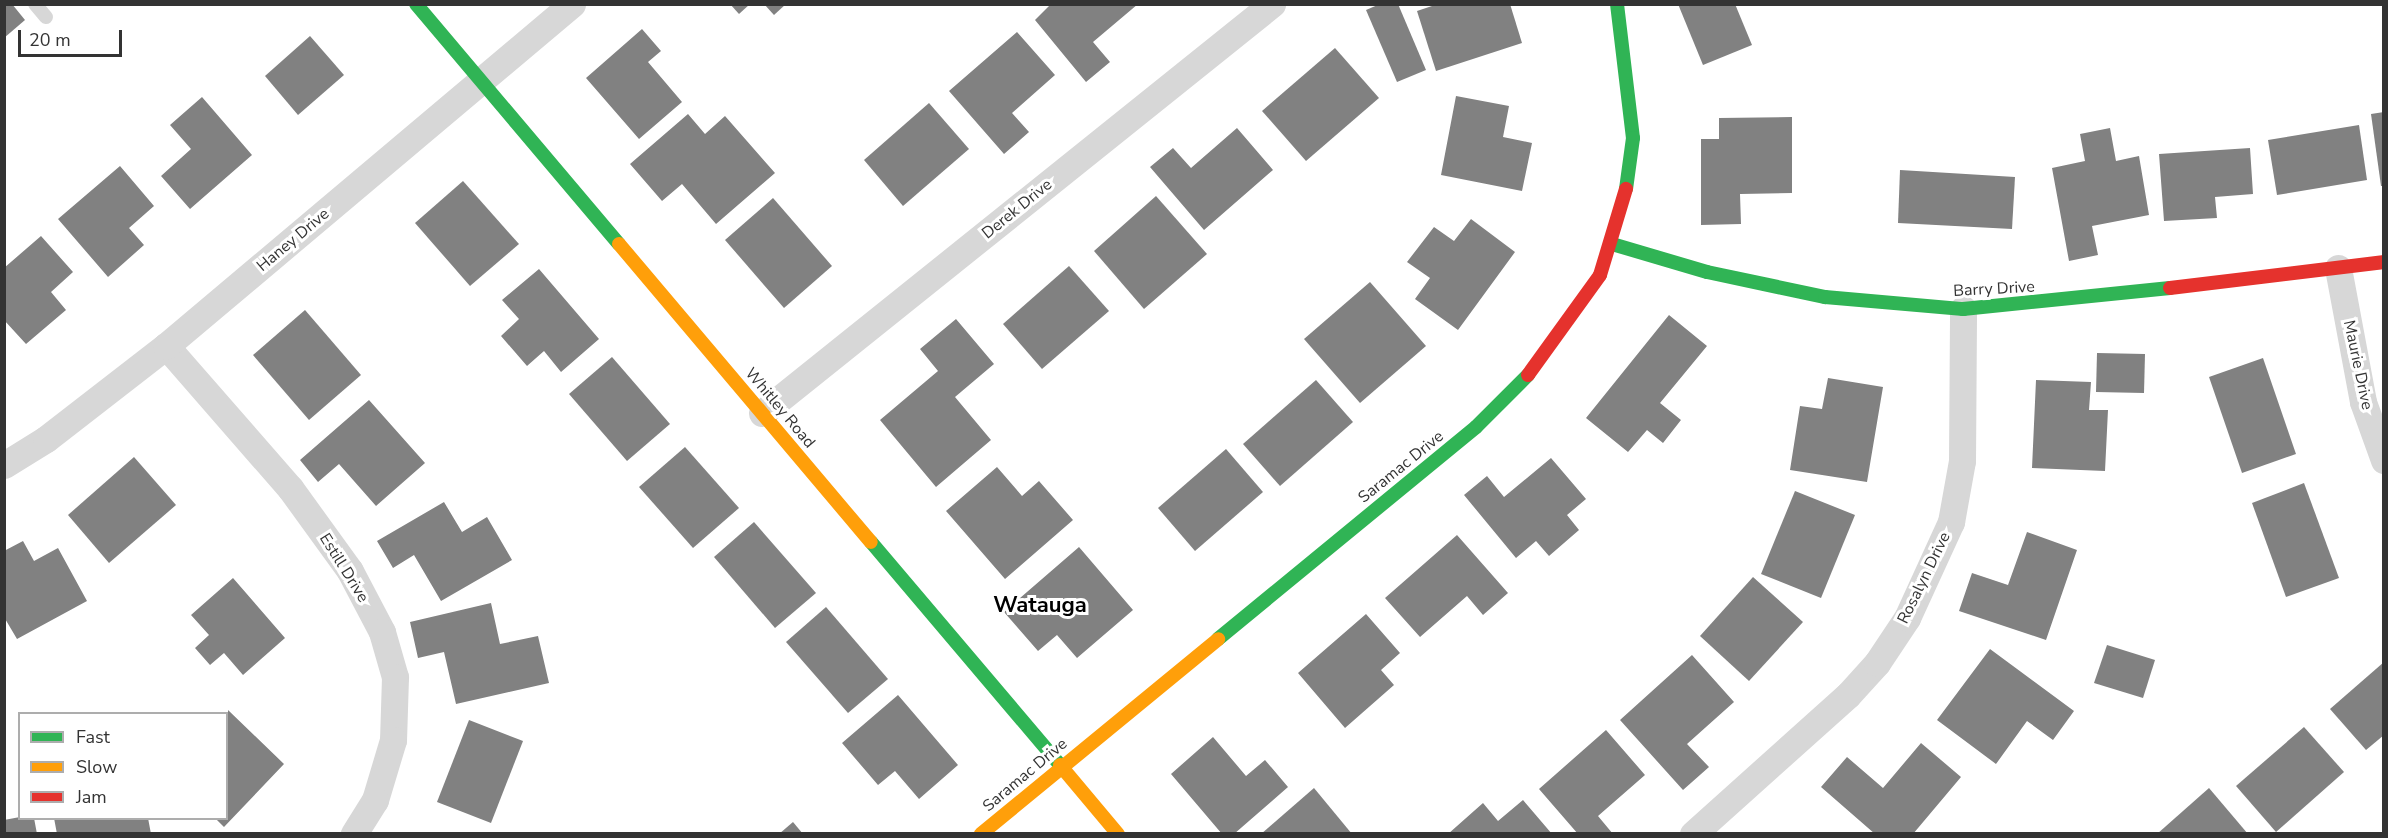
<!DOCTYPE html>
<html>
<head>
<meta charset="utf-8">
<style>
  body { margin:0 }
  #map { position:relative; width:2388px; height:838px; overflow:hidden; background:#fff; font-family:"Nunito Sans",sans-serif }
  div>[style] { position:absolute }
  [style*='--x'] { left:calc(var(--x)*1px); top:calc(var(--y)*1px); width:calc(var(--w)*1px); rotate:calc(var(--a)*1deg) }
  .building>* { inset:0; background:#818181 }
  .lane>* { height:14px; margin:-7px; padding:0 7px; transform-origin:7px; border-radius:7px; background:#d7d7d7 }
  .street>* { height:27px; margin:-13.5px; padding:0 13.5px; transform-origin:13.5px; border-radius:13.5px; background:#d7d7d7 }
  .fast>* { height:14px; margin:-7px; padding:0 7px; transform-origin:7px; border-radius:7px; background:#30b455 }
  .slow>* { height:14px; margin:-7px; padding:0 7px; transform-origin:7px; border-radius:7px; background:#ff9f0a }
  .jam>* { height:14px; margin:-7px; padding:0 7px; transform-origin:7px; border-radius:7px; background:#e5322d }
  span { translate:-50% -50%; white-space:nowrap; text-align:center; line-height:1.15; -webkit-text-stroke:6px #fff; paint-order:stroke }
  .street-label { font-size:16px; color:#333 }
  .district-label { font-size:22px; color:#000; font-weight:700 }
  .frame { position:absolute; inset:0; border:6px solid #333; pointer-events:none }
  .legend { position:absolute; left:18px; top:712px; width:210px; height:108px; box-sizing:border-box; background:#fff; border:2px solid #adadad; margin:0; padding:8px 10px; list-style:none; font-size:18px; color:#333 }
  .legend li { display:flex; align-items:center; gap:12px; height:30px }
  .legend b { width:30px; border:2px solid #adadad }
  .scale { position:absolute; left:18px; top:30px; width:104px; height:27px; box-sizing:border-box; border:3px solid #333; border-top:0; padding-left:8px; font-size:18px; line-height:21px; white-space:nowrap; color:#333; -webkit-text-stroke:4px #fff; paint-order:stroke }
</style>
</head>
<body>
<div id="map">
  <div class="building">
    <i style="clip-path:polygon(4px 4px,12px 4px,25px 20px,4px 38px)"></i>
    <i style="clip-path:polygon(730px 4px,750px 4px,739px 14px)"></i>
    <i style="clip-path:polygon(764px 4px,786px 4px,774px 15px)"></i>
    <i style="clip-path:polygon(1138px 4px,1093px 42px,1110px 62px,1086px 82px,1035px 20px,1051px 4px)"></i>
    <i style="clip-path:polygon(1380px 4px,1398px 4px,1426px 70px,1397px 82px,1366px 10px)"></i>
    <i style="clip-path:polygon(1438px 4px,1510px 4px,1522px 43px,1436px 71px,1417px 11px)"></i>
    <i style="clip-path:polygon(1678px 4px,1735px 4px,1752px 45px,1703px 65px)"></i>
    <i style="clip-path:polygon(642px 29px,661px 51px,648px 62px,682px 102px,639px 139px,586px 78px)"></i>
    <i style="clip-path:polygon(1017px 32px,1055px 75px,1012px 113px,1029px 132px,1004px 154px,949px 91px)"></i>
    <i style="clip-path:polygon(310px 36px,344px 75px,298px 115px,265px 76px)"></i>
    <i style="clip-path:polygon(1335px 48px,1379px 98px,1306px 161px,1262px 111px)"></i>
    <i style="clip-path:polygon(1456px 96px,1509px 106px,1503px 137px,1532px 143px,1522px 191px,1441px 175px)"></i>
    <i style="clip-path:polygon(202px 97px,252px 155px,190px 209px,161px 176px,191px 149px,170px 125px)"></i>
    <i style="clip-path:polygon(929px 103px,969px 149px,903px 206px,864px 160px)"></i>
    <i style="clip-path:polygon(2384px 112px,2384px 186px,2381px 186px,2371px 114px)"></i>
    <i style="clip-path:polygon(688px 114px,705px 134px,725px 116px,775px 173px,716px 224px,682px 184px,662px 201px,630px 164px)"></i>
    <i style="clip-path:polygon(1792px 117px,1792px 193px,1740px 194px,1741px 224px,1701px 225px,1701px 139px,1719px 139px,1719px 118px)"></i>
    <i style="clip-path:polygon(2359px 125px,2367px 180px,2277px 195px,2268px 140px)"></i>
    <i style="clip-path:polygon(1237px 128px,1273px 170px,1204px 230px,1150px 167px,1173px 148px,1191px 168px)"></i>
    <i style="clip-path:polygon(2110px 128px,2116px 161px,2139px 156px,2149px 215px,2092px 226px,2098px 255px,2069px 261px,2052px 168px,2085px 161px,2080px 134px)"></i>
    <i style="clip-path:polygon(2250px 148px,2253px 194px,2215px 197px,2217px 218px,2164px 221px,2159px 154px)"></i>
    <i style="clip-path:polygon(120px 166px,154px 206px,129px 228px,144px 245px,108px 277px,58px 219px)"></i>
    <i style="clip-path:polygon(1900px 170px,2015px 177px,2012px 229px,1898px 223px)"></i>
    <i style="clip-path:polygon(463px 181px,519px 244px,470px 286px,415px 223px)"></i>
    <i style="clip-path:polygon(1156px 196px,1207px 254px,1144px 309px,1094px 251px)"></i>
    <i style="clip-path:polygon(773px 198px,832px 266px,784px 308px,725px 240px)"></i>
    <i style="clip-path:polygon(1471px 219px,1515px 252px,1458px 330px,1415px 299px,1430px 278px,1407px 262px,1434px 227px,1454px 241px)"></i>
    <i style="clip-path:polygon(41px 236px,73px 272px,51px 292px,66px 310px,26px 344px,4px 320px,4px 268px)"></i>
    <i style="clip-path:polygon(1069px 266px,1109px 311px,1042px 369px,1003px 324px)"></i>
    <i style="clip-path:polygon(539px 269px,599px 339px,561px 372px,544px 351px,527px 366px,501px 336px,519px 319px,502px 300px)"></i>
    <i style="clip-path:polygon(1370px 282px,1426px 346px,1360px 403px,1304px 339px)"></i>
    <i style="clip-path:polygon(305px 310px,361px 375px,309px 420px,253px 355px)"></i>
    <i style="clip-path:polygon(1669px 315px,1707px 346px,1660px 403px,1681px 420px,1663px 443px,1647px 430px,1628px 452px,1586px 418px)"></i>
    <i style="clip-path:polygon(956px 319px,994px 364px,955px 397px,991px 440px,936px 487px,880px 420px,938px 371px,920px 349px)"></i>
    <i style="clip-path:polygon(2097px 353px,2145px 354px,2144px 393px,2096px 392px)"></i>
    <i style="clip-path:polygon(612px 357px,670px 424px,627px 461px,569px 394px)"></i>
    <i style="clip-path:polygon(2263px 358px,2296px 454px,2242px 473px,2209px 377px)"></i>
    <i style="clip-path:polygon(1828px 378px,1883px 387px,1867px 482px,1790px 470px,1800px 406px,1822px 409px)"></i>
    <i style="clip-path:polygon(1316px 380px,1353px 422px,1280px 486px,1243px 444px)"></i>
    <i style="clip-path:polygon(2036px 380px,2091px 382px,2089px 410px,2108px 410px,2105px 471px,2032px 468px)"></i>
    <i style="clip-path:polygon(369px 400px,425px 463px,376px 506px,339px 464px,318px 482px,300px 460px)"></i>
    <i style="clip-path:polygon(685px 447px,739px 508px,693px 548px,639px 487px)"></i>
    <i style="clip-path:polygon(1226px 449px,1263px 492px,1195px 551px,1158px 508px)"></i>
    <i style="clip-path:polygon(134px 457px,176px 505px,109px 563px,68px 515px)"></i>
    <i style="clip-path:polygon(1551px 458px,1586px 499px,1567px 515px,1579px 530px,1549px 556px,1536px 541px,1516px 558px,1464px 495px,1487px 476px,1504px 497px)"></i>
    <i style="clip-path:polygon(997px 467px,1022px 496px,1039px 481px,1073px 520px,1005px 579px,946px 511px)"></i>
    <i style="clip-path:polygon(2304px 483px,2339px 578px,2286px 597px,2252px 503px)"></i>
    <i style="clip-path:polygon(1795px 491px,1855px 515px,1821px 598px,1761px 574px)"></i>
    <i style="clip-path:polygon(444px 502px,462px 532px,487px 517px,512px 560px,441px 601px,414px 555px,393px 568px,377px 541px)"></i>
    <i style="clip-path:polygon(754px 522px,816px 593px,775px 628px,714px 557px)"></i>
    <i style="clip-path:polygon(2027px 532px,2077px 550px,2046px 640px,1959px 611px,1972px 573px,2008px 585px)"></i>
    <i style="clip-path:polygon(1457px 535px,1508px 593px,1483px 615px,1467px 596px,1420px 637px,1385px 598px)"></i>
    <i style="clip-path:polygon(23px 541px,34px 561px,58px 548px,87px 601px,17px 639px,4px 617px,4px 551px)"></i>
    <i style="clip-path:polygon(1079px 547px,1133px 610px,1077px 658px,1057px 635px,1038px 651px,1004px 612px)"></i>
    <i style="clip-path:polygon(1753px 577px,1803px 622px,1749px 681px,1700px 636px)"></i>
    <i style="clip-path:polygon(233px 578px,285px 638px,243px 675px,224px 653px,210px 665px,195px 648px,209px 635px,191px 615px)"></i>
    <i style="clip-path:polygon(491px 603px,500px 644px,538px 636px,549px 683px,456px 704px,444px 652px,418px 658px,410px 622px)"></i>
    <i style="clip-path:polygon(826px 607px,888px 679px,848px 713px,786px 642px)"></i>
    <i style="clip-path:polygon(1366px 614px,1400px 653px,1381px 670px,1394px 685px,1345px 728px,1298px 673px)"></i>
    <i style="clip-path:polygon(2107px 645px,2155px 660px,2143px 698px,2094px 683px)"></i>
    <i style="clip-path:polygon(1990px 649px,2074px 711px,2053px 740px,2027px 721px,1996px 764px,1937px 720px)"></i>
    <i style="clip-path:polygon(1692px 655px,1734px 702px,1687px 744px,1709px 767px,1683px 790px,1620px 720px)"></i>
    <i style="clip-path:polygon(2384px 662px,2384px 735px,2366px 750px,2330px 709px)"></i>
    <i style="clip-path:polygon(898px 695px,958px 765px,919px 799px,895px 771px,878px 785px,842px 743px)"></i>
    <i style="clip-path:polygon(228px 710px,284px 764px,224px 827px,215px 818px,226px 818px)"></i>
    <i style="clip-path:polygon(469px 720px,523px 741px,491px 823px,437px 802px)"></i>
    <i style="clip-path:polygon(2304px 727px,2344px 772px,2276px 832px,2236px 786px)"></i>
    <i style="clip-path:polygon(1606px 730px,1645px 775px,1598px 816px,1613px 834px,1578px 834px,1539px 789px)"></i>
    <i style="clip-path:polygon(1213px 737px,1246px 776px,1265px 760px,1288px 787px,1234px 834px,1222px 834px,1171px 774px)"></i>
    <i style="clip-path:polygon(1921px 743px,1961px 777px,1913px 834px,1875px 834px,1821px 787px,1847px 757px,1883px 788px)"></i>
    <i style="clip-path:polygon(1314px 788px,1352px 834px,1261px 834px)"></i>
    <i style="clip-path:polygon(2209px 788px,2248px 834px,2157px 834px)"></i>
    <i style="clip-path:polygon(1523px 800px,1552px 834px,1448px 834px,1483px 803px,1498px 821px)"></i>
    <i style="clip-path:polygon(20px 817px,34px 818px,37px 834px,4px 834px,4px 820px)"></i>
    <i style="clip-path:polygon(54px 818px,148px 818px,151px 834px,57px 834px)"></i>
    <i style="clip-path:polygon(793px 822px,803px 834px,779px 834px)"></i>
  </div>
  <div class="lane">
    <i style="--x:35;--y:4;--w:17;--a:50"></i>
  </div>
  <div class="street">
    <i style="--x:2338;--y:268;--w:136;--a:79.4"></i>
    <i style="--x:2363;--y:402;--w:62;--a:70.1"></i>
    <i style="--x:166;--y:346;--w:189;--a:48.9"></i>
    <i style="--x:290;--y:488;--w:102;--a:54.1"></i>
    <i style="--x:350;--y:571;--w:69;--a:62.3"></i>
    <i style="--x:382;--y:632;--w:47;--a:73.9"></i>
    <i style="--x:395;--y:677;--w:63;--a:91.8"></i>
    <i style="--x:393;--y:740;--w:63;--a:106.7"></i>
    <i style="--x:375;--y:800;--w:40;--a:122"></i>
    <i style="--x:762;--y:413;--w:654;--a:-38.73"></i>
    <i style="--x:4;--y:465;--w:49;--a:-31.8"></i>
    <i style="--x:46;--y:439;--w:152;--a:-37.8"></i>
    <i style="--x:166;--y:346;--w:531;--a:-40.11"></i>
    <i style="--x:1693;--y:834;--w:208;--a:-41.9"></i>
    <i style="--x:1848;--y:695;--w:43;--a:-47.8"></i>
    <i style="--x:1877;--y:663;--w:54;--a:-56.3"></i>
    <i style="--x:1907;--y:618;--w:106;--a:-65.4"></i>
    <i style="--x:1951;--y:522;--w:62;--a:-79.8"></i>
    <i style="--x:1962;--y:461;--w:152;--a:-89.6"></i>
  </div>
  <div class="fast">
    <i style="--x:416;--y:4;--w:314;--a:49.8"></i>
    <i style="--x:1617;--y:4;--w:135;--a:83.2"></i>
    <i style="--x:1633;--y:138;--w:51;--a:97.8"></i>
    <i style="--x:1612;--y:244;--w:99;--a:16.4"></i>
    <i style="--x:1707;--y:272;--w:121;--a:12"></i>
    <i style="--x:1825;--y:297;--w:139;--a:5"></i>
    <i style="--x:1963;--y:309;--w:208;--a:-5.8"></i>
    <i style="--x:871;--y:542;--w:292;--a:49.7"></i>
    <i style="--x:1218;--y:639;--w:334;--a:-39.4"></i>
    <i style="--x:1476;--y:427;--w:74;--a:-45"></i>
  </div>
  <div class="slow">
    <i style="--x:619;--y:244;--w:390;--a:49.8"></i>
    <i style="--x:1060;--y:765;--w:90;--a:50"></i>
    <i style="--x:981;--y:834;--w:307;--a:-39.4"></i>
  </div>
  <div class="jam">
    <i style="--x:2170;--y:288;--w:216;--a:-6.9"></i>
    <i style="--x:1528;--y:375;--w:123;--a:-54.2"></i>
    <i style="--x:1600;--y:275;--w:90;--a:-73.2"></i>
  </div>
  <div class="street-label">
    <span style="left:1017px;top:209px;rotate:-39deg">Derek Drive</span>
    <span style="left:293px;top:240px;rotate:-40deg">Haney Drive</span>
    <span style="left:1994px;top:289px;rotate:-3deg">Barry Drive</span>
    <span style="left:2358px;top:365px;rotate:78deg">Maurie Drive</span>
    <span style="left:780px;top:408px;rotate:50deg">Whitley Road</span>
    <span style="left:1401px;top:467px;rotate:-39deg">Saramac Drive</span>
    <span style="left:344px;top:568px;rotate:58deg">Estill Drive</span>
    <span style="left:1924px;top:578px;rotate:-64deg">Rosalyn Drive</span>
    <span style="left:1025px;top:775px;rotate:-40deg">Saramac Drive</span>
  </div>
  <div class="district-label">
    <span style="left:1040px;top:606px">Watauga</span>
  </div>
  <div class="frame"></div>
  <ul class="legend">
  <li><b style="height:8px;background:#30b455"></b>Fast</li>
  <li><b style="height:8px;background:#ff9f0a"></b>Slow</li>
  <li><b style="height:8px;background:#e5322d"></b>Jam</li>
  </ul>
  <div class="scale">20 m</div>
</div>
</body>
</html>
